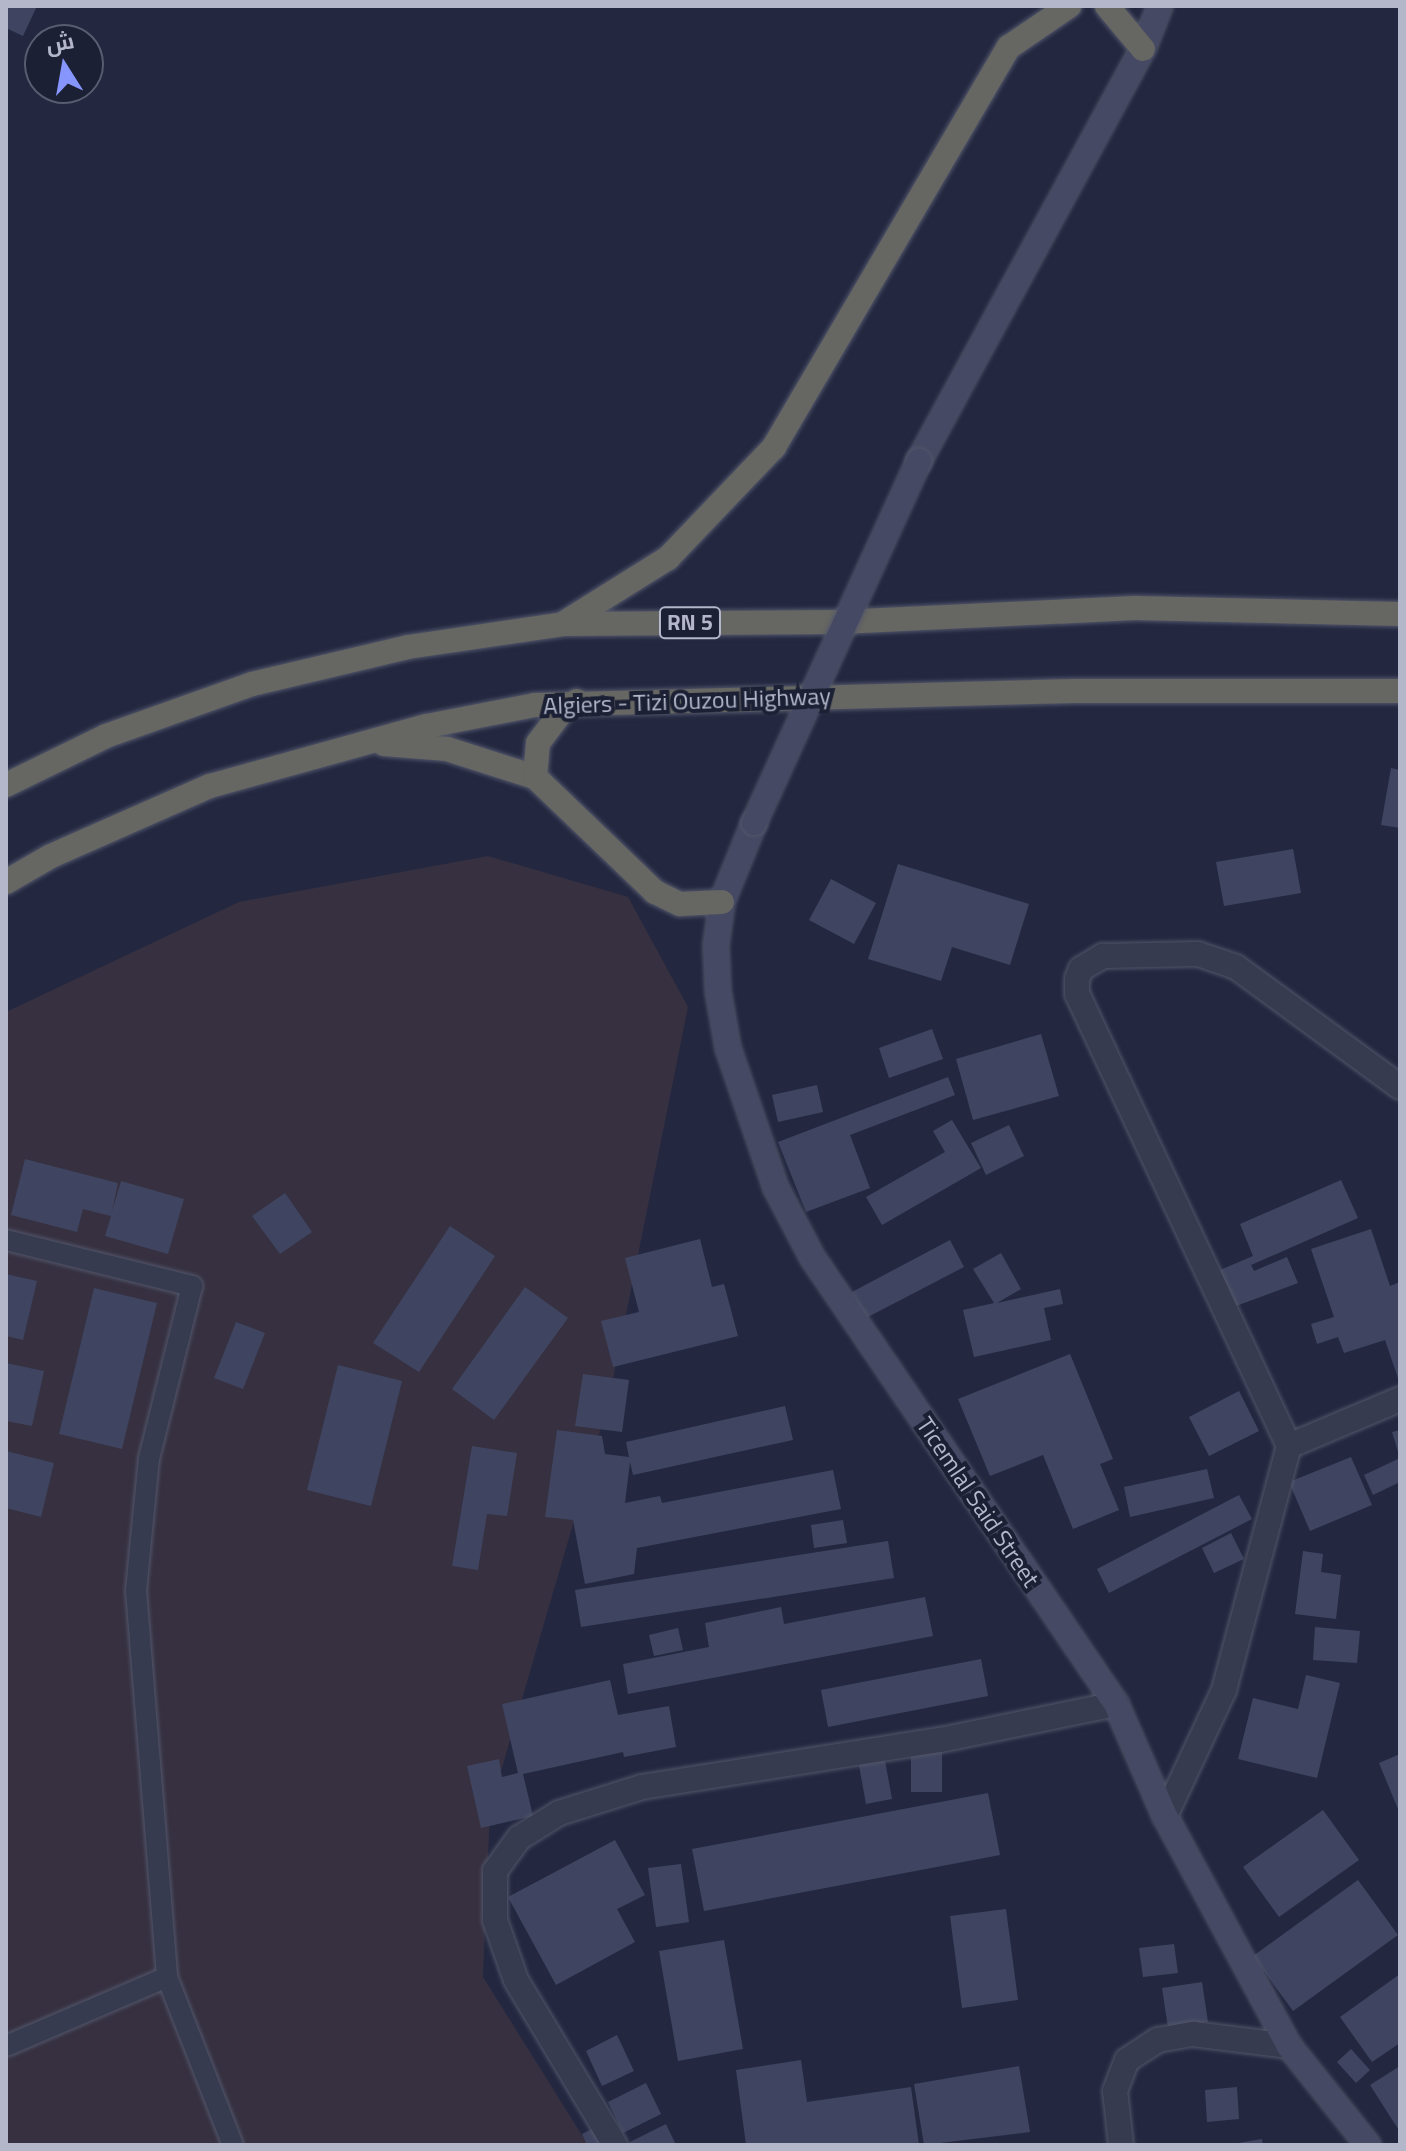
<!DOCTYPE html>
<html>
<head>
<meta charset="utf-8">
<style>
  body { margin:0 }
  #map { position:relative; width:1406px; height:2151px; overflow:hidden; background:#232840; font-family:"Titillium Web",Cairo,sans-serif }
  div>[style] { position:absolute }
  [style*='--x'] { left:calc(var(--x)*1px); top:calc(var(--y)*1px); width:calc(var(--w)*1px); rotate:calc(var(--a)*1deg) }
  .medical>* { inset:0; background:#363040 }
  .building>* { inset:0; background:#3f4560 }
  .roads { filter:drop-shadow(0 0 2px #52566a) drop-shadow(0 0 2px #52566a) }
  .service>* { height:20px; margin:-10px; padding:0 10px; transform-origin:10px; border-radius:10px; background:#373b4f }
  .minor>* { height:24px; margin:-12px; padding:0 12px; transform-origin:12px; border-radius:12px; background:#373b4f }
  .secondary>* { height:24px; margin:-12px; padding:0 12px; transform-origin:12px; border-radius:12px; background:#454963 }
  .trunk>* { height:24px; margin:-12px; padding:0 12px; transform-origin:12px; border-radius:12px; background:#666662 }
  .bridges { filter:drop-shadow(0 0 2px #52566a) drop-shadow(0 0 2px #52566a) }
  .secondary-bridge>* { height:24px; margin:-12px; padding:0 12px; transform-origin:12px; border-radius:12px; background:#454963 }
  span { translate:-50% -50%; white-space:nowrap; text-align:center; line-height:1.15; -webkit-text-stroke:8px #1c2034; paint-order:stroke }
  .shield-label span { padding:2px 6px; background:#1c2034; border:2px solid; border-radius:6px; -webkit-text-stroke-width:0 }
  .shield-label { font-size:22px; color:#b4b7ca; font-weight:700 }
  .street-label { font-size:24px; color:#b4b7ca }
  .frame { position:absolute; inset:0; border:8px solid #b4b7ca; pointer-events:none }
  .north { position:absolute; left:24px; top:24px; width:80px; height:80px; box-sizing:border-box; background:#1c2034; border:2px solid #595c70; border-radius:50%; rotate:349deg; font-size:22px; font-weight:700; line-height:32px; text-align:center; color:#b4b7ca }
  .north::after { content:''; display:block; margin:auto; width:28px; height:36px; background:#8696fd; clip-path:polygon(50% 0,100% 100%,50% 72%,0 100%) }
</style>
</head>
<body>
<div id="map">
  <div class="medical">
    <i style="clip-path:polygon(488px 856px,628px 897px,688px 1007px,608px 1404px,490px 1809px,483px 1977px,588px 2145px,6px 2145px,6px 1012px,239px 902px)"></i>
  </div>
  <div class="building">
    <i style="clip-path:polygon(6px 6px,37px 6px,23px 36px,6px 28px)"></i>
    <i style="clip-path:polygon(1391px 768px,1400px 770px,1400px 828px,1381px 825px)"></i>
    <i style="clip-path:polygon(1293px 849px,1301px 893px,1224px 906px,1216px 862px)"></i>
    <i style="clip-path:polygon(898px 864px,1029px 904px,1010px 965px,952px 947px,941px 981px,868px 959px)"></i>
    <i style="clip-path:polygon(831px 879px,876px 903px,854px 944px,809px 920px)"></i>
    <i style="clip-path:polygon(932px 1029px,943px 1059px,889px 1078px,879px 1048px)"></i>
    <i style="clip-path:polygon(1041px 1034px,1059px 1096px,973px 1120px,956px 1059px)"></i>
    <i style="clip-path:polygon(948px 1077px,955px 1095px,850px 1135px,870px 1188px,806px 1212px,778px 1142px)"></i>
    <i style="clip-path:polygon(817px 1085px,823px 1112px,778px 1122px,772px 1095px)"></i>
    <i style="clip-path:polygon(952px 1120px,981px 1168px,882px 1225px,866px 1197px,945px 1152px,933px 1131px)"></i>
    <i style="clip-path:polygon(1009px 1125px,1024px 1156px,986px 1175px,971px 1143px)"></i>
    <i style="clip-path:polygon(25px 1159px,118px 1183px,112px 1211px,121px 1181px,184px 1199px,168px 1254px,105px 1236px,111px 1216px,83px 1209px,77px 1232px,11px 1215px)"></i>
    <i style="clip-path:polygon(1341px 1180px,1358px 1218px,1251px 1265px,1254px 1271px,1287px 1257px,1298px 1283px,1236px 1306px,1220px 1270px,1253px 1256px,1240px 1224px)"></i>
    <i style="clip-path:polygon(285px 1193px,312px 1232px,280px 1254px,252px 1216px)"></i>
    <i style="clip-path:polygon(450px 1226px,495px 1256px,419px 1372px,373px 1343px)"></i>
    <i style="clip-path:polygon(1371px 1229px,1390px 1286px,1400px 1282px,1400px 1384px,1385px 1340px,1344px 1353px,1338px 1337px,1317px 1344px,1311px 1324px,1334px 1317px,1311px 1249px)"></i>
    <i style="clip-path:polygon(700px 1239px,712px 1287px,724px 1284px,738px 1336px,613px 1367px,601px 1321px,639px 1312px,625px 1258px)"></i>
    <i style="clip-path:polygon(950px 1240px,964px 1267px,866px 1318px,852px 1292px)"></i>
    <i style="clip-path:polygon(1001px 1253px,1021px 1289px,997px 1303px,1060px 1289px,1063px 1304px,1044px 1308px,1051px 1340px,974px 1357px,963px 1310px,994px 1303px,973px 1269px)"></i>
    <i style="clip-path:polygon(6px 1274px,37px 1281px,23px 1340px,6px 1336px)"></i>
    <i style="clip-path:polygon(525px 1287px,568px 1318px,494px 1420px,452px 1389px)"></i>
    <i style="clip-path:polygon(94px 1288px,157px 1303px,122px 1449px,59px 1434px)"></i>
    <i style="clip-path:polygon(236px 1322px,265px 1333px,243px 1389px,214px 1378px)"></i>
    <i style="clip-path:polygon(1070px 1354px,1113px 1459px,1100px 1464px,1119px 1510px,1073px 1529px,1043px 1455px,990px 1476px,958px 1399px)"></i>
    <i style="clip-path:polygon(6px 1363px,44px 1371px,32px 1426px,6px 1421px)"></i>
    <i style="clip-path:polygon(338px 1365px,402px 1381px,371px 1506px,307px 1490px)"></i>
    <i style="clip-path:polygon(583px 1374px,629px 1380px,622px 1432px,575px 1426px)"></i>
    <i style="clip-path:polygon(1239px 1391px,1259px 1431px,1209px 1456px,1189px 1417px)"></i>
    <i style="clip-path:polygon(785px 1406px,793px 1440px,633px 1475px,630px 1462px,625px 1503px,660px 1496px,662px 1503px,833px 1470px,841px 1509px,637px 1548px,634px 1574px,585px 1584px,573px 1520px,545px 1517px,557px 1430px,602px 1436px,605px 1454px,629px 1457px,626px 1442px)"></i>
    <i style="clip-path:polygon(1400px 1430px,1400px 1455px,1399px 1455px,1392px 1432px)"></i>
    <i style="clip-path:polygon(472px 1446px,517px 1453px,507px 1516px,487px 1514px,478px 1570px,452px 1566px)"></i>
    <i style="clip-path:polygon(6px 1451px,54px 1463px,41px 1517px,6px 1508px)"></i>
    <i style="clip-path:polygon(1351px 1457px,1372px 1505px,1310px 1531px,1289px 1482px)"></i>
    <i style="clip-path:polygon(1400px 1458px,1400px 1482px,1373px 1495px,1364px 1475px)"></i>
    <i style="clip-path:polygon(1207px 1469px,1214px 1498px,1130px 1517px,1124px 1487px)"></i>
    <i style="clip-path:polygon(1239px 1495px,1252px 1519px,1109px 1593px,1097px 1569px)"></i>
    <i style="clip-path:polygon(843px 1520px,847px 1543px,814px 1548px,811px 1525px)"></i>
    <i style="clip-path:polygon(1231px 1533px,1244px 1559px,1214px 1573px,1202px 1548px)"></i>
    <i style="clip-path:polygon(888px 1541px,894px 1578px,581px 1627px,575px 1590px)"></i>
    <i style="clip-path:polygon(1303px 1551px,1323px 1554px,1321px 1572px,1341px 1575px,1336px 1619px,1295px 1614px)"></i>
    <i style="clip-path:polygon(925px 1597px,933px 1636px,628px 1694px,623px 1664px,709px 1647px,705px 1623px,781px 1607px,784px 1624px)"></i>
    <i style="clip-path:polygon(1315px 1627px,1360px 1631px,1357px 1663px,1313px 1660px)"></i>
    <i style="clip-path:polygon(678px 1628px,683px 1650px,654px 1656px,649px 1635px)"></i>
    <i style="clip-path:polygon(981px 1659px,988px 1696px,828px 1727px,821px 1690px)"></i>
    <i style="clip-path:polygon(1306px 1675px,1340px 1683px,1317px 1778px,1238px 1759px,1253px 1698px,1298px 1709px)"></i>
    <i style="clip-path:polygon(610px 1680px,618px 1715px,669px 1706px,676px 1747px,624px 1757px,623px 1752px,523px 1774px,533px 1816px,481px 1828px,467px 1766px,499px 1759px,502px 1777px,518px 1773px,502px 1704px)"></i>
    <i style="clip-path:polygon(911px 1752px,942px 1752px,942px 1792px,911px 1792px)"></i>
    <i style="clip-path:polygon(1400px 1754px,1400px 1814px,1379px 1763px)"></i>
    <i style="clip-path:polygon(884px 1755px,892px 1799px,866px 1804px,858px 1760px)"></i>
    <i style="clip-path:polygon(988px 1793px,1000px 1855px,704px 1911px,692px 1849px)"></i>
    <i style="clip-path:polygon(1323px 1810px,1359px 1860px,1279px 1917px,1243px 1867px)"></i>
    <i style="clip-path:polygon(615px 1840px,645px 1895px,617px 1909px,635px 1942px,556px 1985px,508px 1897px)"></i>
    <i style="clip-path:polygon(681px 1864px,689px 1922px,656px 1927px,648px 1868px)"></i>
    <i style="clip-path:polygon(1358px 1880px,1398px 1935px,1293px 2011px,1253px 1956px)"></i>
    <i style="clip-path:polygon(1006px 1909px,1018px 2000px,962px 2008px,950px 1916px)"></i>
    <i style="clip-path:polygon(724px 1940px,743px 2049px,678px 2061px,659px 1951px)"></i>
    <i style="clip-path:polygon(1174px 1944px,1178px 1973px,1143px 1977px,1139px 1948px)"></i>
    <i style="clip-path:polygon(1400px 1974px,1400px 2043px,1372px 2062px,1340px 2017px)"></i>
    <i style="clip-path:polygon(1202px 1982px,1208px 2022px,1168px 2028px,1162px 1988px)"></i>
    <i style="clip-path:polygon(617px 2035px,634px 2071px,602px 2086px,586px 2051px)"></i>
    <i style="clip-path:polygon(1351px 2049px,1370px 2070px,1356px 2083px,1337px 2062px)"></i>
    <i style="clip-path:polygon(801px 2060px,807px 2102px,911px 2087px,919px 2145px,746px 2145px,736px 2070px)"></i>
    <i style="clip-path:polygon(1019px 2066px,1030px 2132px,924px 2145px,914px 2084px)"></i>
    <i style="clip-path:polygon(1400px 2066px,1400px 2132px,1370px 2085px)"></i>
    <i style="clip-path:polygon(646px 2083px,661px 2114px,623px 2133px,608px 2102px)"></i>
    <i style="clip-path:polygon(1237px 2087px,1239px 2119px,1207px 2122px,1205px 2090px)"></i>
    <i style="clip-path:polygon(666px 2124px,676px 2145px,624px 2145px)"></i>
    <i style="clip-path:polygon(600px 2125px,609px 2145px,587px 2145px,582px 2134px)"></i>
    <i style="clip-path:polygon(1262px 2139px,1263px 2145px,1238px 2145px,1238px 2143px)"></i>
  </div>
  <div class="roads">
    <div class="service">
      <i style="--x:6;--y:1240;--w:192;--a:13.9"></i>
      <i style="--x:192;--y:1286;--w:177;--a:104"></i>
      <i style="--x:149;--y:1458;--w:133;--a:95.6"></i>
      <i style="--x:136;--y:1590;--w:388;--a:85.4"></i>
      <i style="--x:167;--y:1977;--w:180;--a:68.6"></i>
      <i style="--x:6;--y:2046;--w:175;--a:-23.2"></i>
    </div>
    <div class="minor">
      <i style="--x:1289;--y:1446;--w:121;--a:-22.9"></i>
      <i style="--x:1165;--y:1816;--w:139;--a:-64.9"></i>
      <i style="--x:1224;--y:1690;--w:253;--a:-75.1"></i>
      <i style="--x:1289;--y:1446;--w:499;--a:-115.1"></i>
      <i style="--x:1077;--y:994;--w:15;--a:-90"></i>
      <i style="--x:1077;--y:979;--w:11;--a:-68"></i>
      <i style="--x:1081;--y:969;--w:26;--a:-31"></i>
      <i style="--x:1103;--y:956;--w:95;--a:-1.2"></i>
      <i style="--x:1198;--y:954;--w:40;--a:18.9"></i>
      <i style="--x:1236;--y:967;--w:203;--a:36.2"></i>
      <i style="--x:615;--y:2145;--w:192;--a:-121"></i>
      <i style="--x:516;--y:1980;--w:64;--a:-109.3"></i>
      <i style="--x:495;--y:1920;--w:49;--a:-90"></i>
      <i style="--x:495;--y:1871;--w:41;--a:-54"></i>
      <i style="--x:519;--y:1838;--w:47;--a:-32"></i>
      <i style="--x:559;--y:1813;--w:87;--a:-17.4"></i>
      <i style="--x:642;--y:1787;--w:302;--a:-9"></i>
      <i style="--x:940;--y:1740;--w:180;--a:-11.6"></i>
      <i style="--x:1121;--y:2145;--w:54;--a:-96.3"></i>
      <i style="--x:1115;--y:2091;--w:33;--a:-69"></i>
      <i style="--x:1127;--y:2060;--w:37;--a:-33"></i>
      <i style="--x:1158;--y:2040;--w:36;--a:-10"></i>
      <i style="--x:1193;--y:2034;--w:97;--a:7.1"></i>
    </div>
    <div class="secondary">
      <i style="--x:919;--y:461;--w:469;--a:-61.5"></i>
      <i style="--x:1143;--y:49;--w:46;--a:-68.4"></i>
      <i style="--x:754;--y:823;--w:85;--a:112.1"></i>
      <i style="--x:722;--y:902;--w:43;--a:97.9"></i>
      <i style="--x:716;--y:945;--w:46;--a:87.5"></i>
      <i style="--x:718;--y:991;--w:58;--a:80"></i>
      <i style="--x:728;--y:1048;--w:148;--a:71.1"></i>
      <i style="--x:776;--y:1188;--w:78;--a:62.4"></i>
      <i style="--x:812;--y:1257;--w:541;--a:55.78"></i>
      <i style="--x:1116;--y:1704;--w:122;--a:66.4"></i>
      <i style="--x:1165;--y:1816;--w:261;--a:61.7"></i>
      <i style="--x:1289;--y:2046;--w:127;--a:51.4"></i>
    </div>
    <div class="trunk">
      <i style="--x:1107;--y:6;--w:56;--a:50.1"></i>
      <i style="--x:564;--y:623;--w:123;--a:-32"></i>
      <i style="--x:668;--y:558;--w:153;--a:-46.3"></i>
      <i style="--x:774;--y:447;--w:464;--a:-59.6"></i>
      <i style="--x:1009;--y:47;--w:73;--a:-34.3"></i>
      <i style="--x:384;--y:744;--w:63;--a:4.5"></i>
      <i style="--x:447;--y:749;--w:92;--a:17.7"></i>
      <i style="--x:535;--y:777;--w:166;--a:43.8"></i>
      <i style="--x:655;--y:892;--w:28;--a:26"></i>
      <i style="--x:680;--y:904;--w:42;--a:-2.7"></i>
      <i style="--x:535;--y:777;--w:34;--a:-85"></i>
      <i style="--x:538;--y:743;--w:39;--a:-53"></i>
      <i style="--x:561;--y:712;--w:19;--a:-35"></i>
      <i style="--x:6;--y:785;--w:111;--a:-26.1"></i>
      <i style="--x:106;--y:736;--w:155;--a:-19.6"></i>
      <i style="--x:252;--y:684;--w:160;--a:-13.3"></i>
      <i style="--x:408;--y:647;--w:157;--a:-8.4"></i>
      <i style="--x:563;--y:624;--w:277;--a:-0.4"></i>
      <i style="--x:840;--y:622;--w:295;--a:-2.7"></i>
      <i style="--x:1135;--y:608;--w:265;--a:1.3"></i>
      <i style="--x:6;--y:882;--w:52;--a:-30"></i>
      <i style="--x:51;--y:856;--w:174;--a:-23.8"></i>
      <i style="--x:210;--y:786;--w:225;--a:-15.5"></i>
      <i style="--x:427;--y:726;--w:110;--a:-11"></i>
      <i style="--x:535;--y:705;--w:540;--a:-1.49"></i>
      <i style="--x:1075;--y:691;--w:325;--a:0"></i>
    </div>
  </div>
  <div class="bridges">
    <div class="secondary-bridge">
      <i style="--x:754;--y:823;--w:398;--a:-65.5"></i>
    </div>
  </div>
  <div class="shield-label">
    <span style="left:690px;top:623px">RN 5</span>
  </div>
  <div class="street-label">
    <span style="left:687px;top:701px;rotate:-2deg">Algiers - Tizi Ouzou Highway</span>
    <span style="left:978px;top:1502px;rotate:56deg">Ticemlal Said Street</span>
  </div>
  <div class="frame"></div>
  <div class="north">ش</div>
</div>
</body>
</html>
